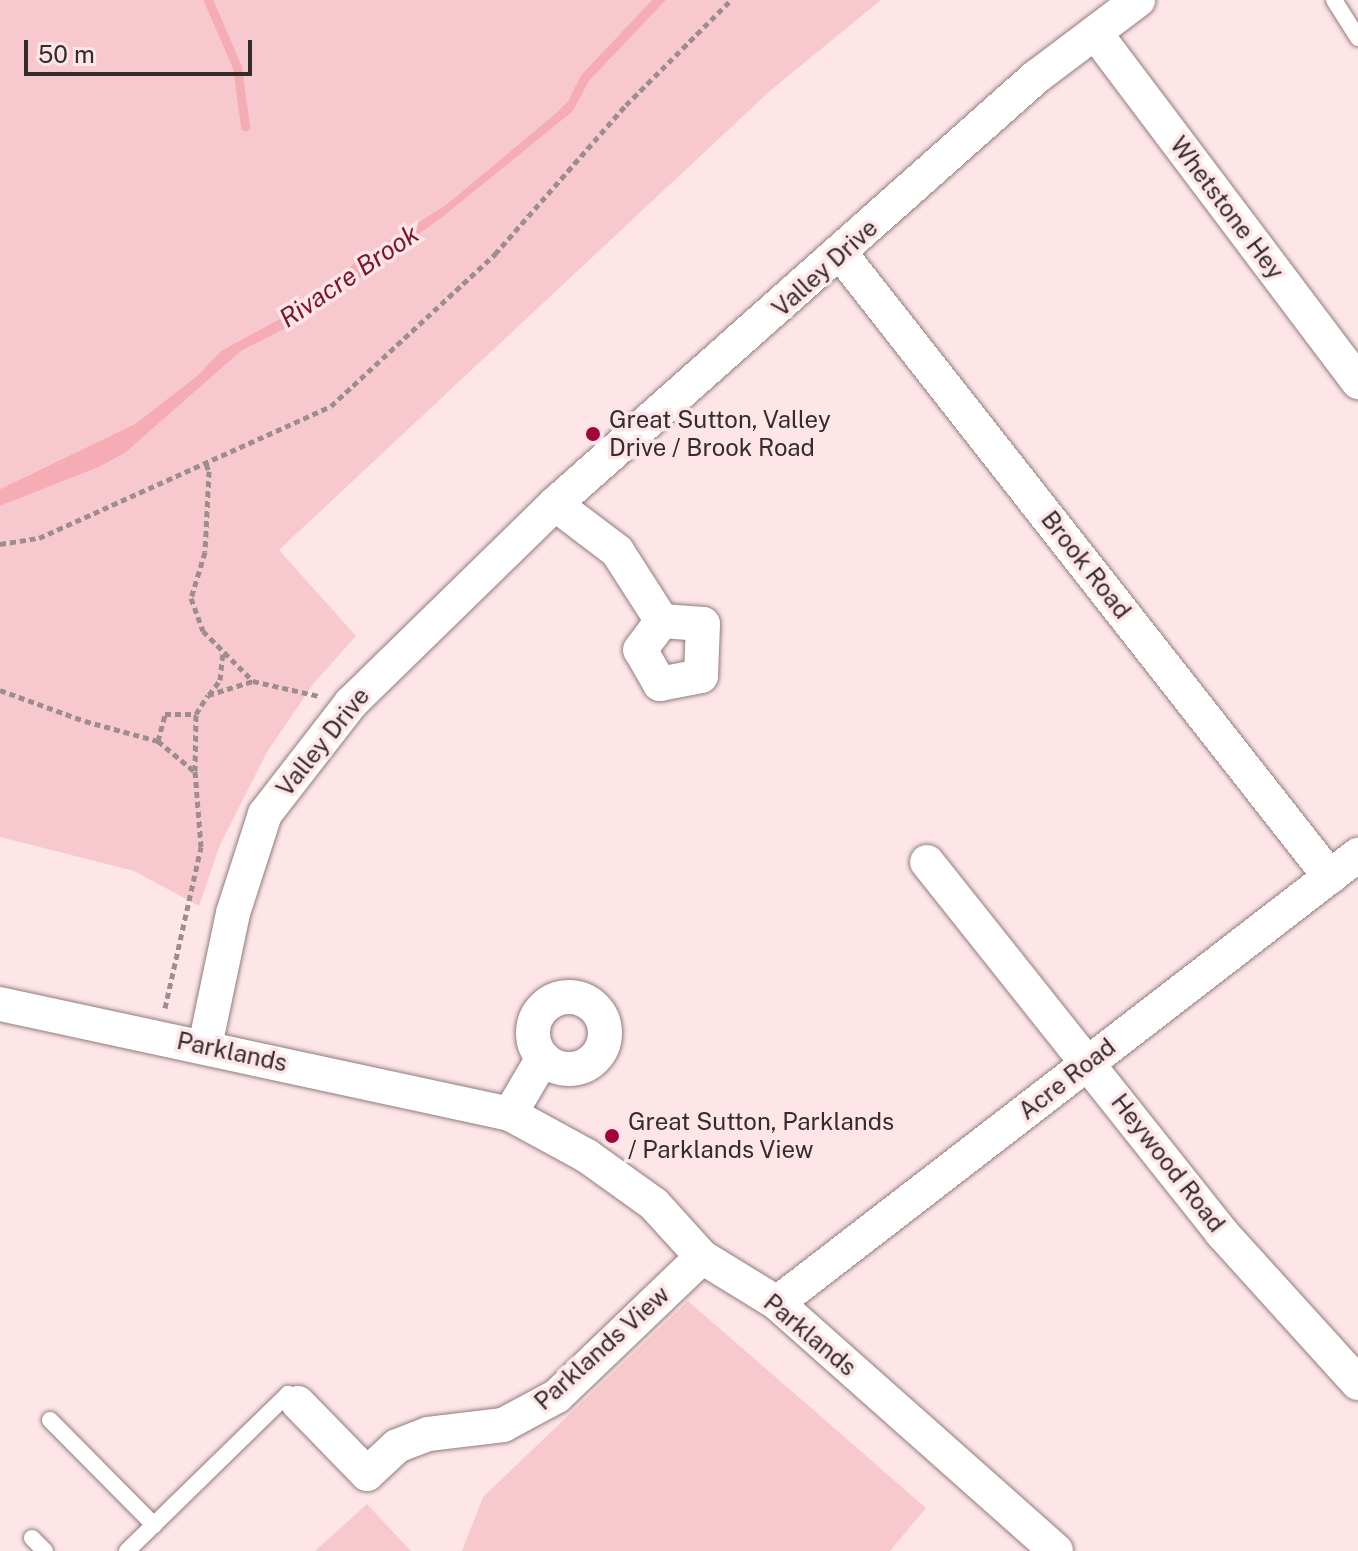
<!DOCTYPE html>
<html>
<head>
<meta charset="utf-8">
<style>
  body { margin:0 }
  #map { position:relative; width:1358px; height:1551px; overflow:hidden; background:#fee6e8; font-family:"Public Sans",sans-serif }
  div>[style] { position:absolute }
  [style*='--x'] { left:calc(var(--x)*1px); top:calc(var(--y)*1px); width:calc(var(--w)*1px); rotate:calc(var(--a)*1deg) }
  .green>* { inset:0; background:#f7c9ce }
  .water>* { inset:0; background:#f5acb4 }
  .stream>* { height:9px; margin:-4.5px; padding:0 4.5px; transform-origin:4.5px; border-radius:4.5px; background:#f5acb4 }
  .path>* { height:5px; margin-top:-2.5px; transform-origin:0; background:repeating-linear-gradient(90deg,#9e8d8f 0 6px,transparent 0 10px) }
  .roads { filter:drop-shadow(0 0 2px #917c7e) drop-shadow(0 0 2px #917c7e) }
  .lane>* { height:16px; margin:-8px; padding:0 8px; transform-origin:8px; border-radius:8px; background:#fff }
  .street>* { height:34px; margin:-17px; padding:0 17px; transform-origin:17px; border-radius:17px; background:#fff }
  .street>.ring { margin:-17px; padding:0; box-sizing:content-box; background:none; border:34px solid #fff; border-radius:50% }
  .dots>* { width:22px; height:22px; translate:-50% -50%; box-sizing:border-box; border:4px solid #fee6e8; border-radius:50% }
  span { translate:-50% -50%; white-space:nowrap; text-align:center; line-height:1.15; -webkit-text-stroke:7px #fee6e8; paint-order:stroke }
  .street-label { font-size:24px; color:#342b2c }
  .poi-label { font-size:24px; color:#342b2c }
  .left { translate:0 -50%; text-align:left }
  .water-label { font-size:26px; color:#7b122f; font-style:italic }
  .scale { position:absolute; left:24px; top:40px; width:228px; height:36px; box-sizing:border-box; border:4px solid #342b2c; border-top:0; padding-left:10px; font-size:24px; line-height:28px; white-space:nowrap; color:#342b2c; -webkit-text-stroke:6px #fee6e8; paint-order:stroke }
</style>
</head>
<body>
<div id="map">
  <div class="green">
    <i style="clip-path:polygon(0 0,652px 0,581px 75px,568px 101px,556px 113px,446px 205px,356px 261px,338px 280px,296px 310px,221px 351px,197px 376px,135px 424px,0 489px)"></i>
    <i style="clip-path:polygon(666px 0,881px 0,770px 91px,279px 550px,356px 636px,314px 683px,267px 752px,220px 845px,199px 906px,134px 871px,0 837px,0 506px,99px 467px,125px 453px,241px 351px,300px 321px,444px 216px,573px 111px,589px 81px)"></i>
    <i style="clip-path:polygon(688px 1301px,926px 1508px,890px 1551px,462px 1551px,483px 1497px)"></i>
    <i style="clip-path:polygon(367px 1504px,411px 1551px,315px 1551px)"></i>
  </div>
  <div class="water">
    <i style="clip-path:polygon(652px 0,666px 0,589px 81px,573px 111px,444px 216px,300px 321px,241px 351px,125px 453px,99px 467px,0 506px,0 489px,135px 424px,197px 376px,221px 351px,296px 310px,338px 280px,356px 261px,446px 205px,556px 113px,568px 101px,581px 75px)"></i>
  </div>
  <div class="stream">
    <i style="--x:208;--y:0;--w:73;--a:66.6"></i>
    <i style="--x:237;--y:67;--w:60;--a:82.3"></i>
  </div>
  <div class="path">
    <i style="--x:206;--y:464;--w:8;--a:67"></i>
    <i style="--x:209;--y:471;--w:81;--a:92.8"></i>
    <i style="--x:205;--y:552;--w:48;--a:106.9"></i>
    <i style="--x:191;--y:598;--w:35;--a:70"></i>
    <i style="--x:203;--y:631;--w:71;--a:45"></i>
    <i style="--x:0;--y:544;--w:39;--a:-9"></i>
    <i style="--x:39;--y:538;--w:320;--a:-24.3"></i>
    <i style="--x:331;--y:406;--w:224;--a:-42.8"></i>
    <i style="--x:495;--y:254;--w:198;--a:-48.7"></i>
    <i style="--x:626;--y:105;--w:148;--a:-45"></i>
    <i style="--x:0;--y:690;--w:90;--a:20"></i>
    <i style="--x:85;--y:721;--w:76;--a:15.3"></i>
    <i style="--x:158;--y:741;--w:47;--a:39.8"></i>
    <i style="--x:209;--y:695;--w:19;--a:-54"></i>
    <i style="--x:220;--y:680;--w:27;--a:-84"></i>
    <i style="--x:158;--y:741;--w:28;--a:-75"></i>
    <i style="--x:165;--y:714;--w:31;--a:0"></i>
    <i style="--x:196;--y:714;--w:22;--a:-58"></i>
    <i style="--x:208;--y:695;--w:47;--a:-17.3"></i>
    <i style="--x:253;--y:681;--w:68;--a:12.8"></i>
    <i style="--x:165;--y:1008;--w:165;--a:-77.4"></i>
    <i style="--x:201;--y:847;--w:76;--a:-94.5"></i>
    <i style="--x:195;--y:771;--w:57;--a:-89"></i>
  </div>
  <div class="roads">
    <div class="lane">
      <i style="--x:1334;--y:0;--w:45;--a:57.7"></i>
      <i style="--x:50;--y:1420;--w:148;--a:45.3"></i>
      <i style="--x:32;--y:1538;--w:18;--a:45"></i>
      <i style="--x:127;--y:1551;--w:225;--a:-44.3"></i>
      <i style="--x:288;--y:1394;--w:12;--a:42"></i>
    </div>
    <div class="street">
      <i style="--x:1096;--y:34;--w:436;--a:53"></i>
      <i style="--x:841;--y:254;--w:792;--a:51.87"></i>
      <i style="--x:555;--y:504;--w:78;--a:37.2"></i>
      <i style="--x:617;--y:551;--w:83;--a:57.3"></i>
      <i style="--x:662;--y:621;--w:41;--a:4.2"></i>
      <i style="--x:703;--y:624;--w:52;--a:92.2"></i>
      <i style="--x:701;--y:676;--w:42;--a:169"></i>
      <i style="--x:660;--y:684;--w:39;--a:-120"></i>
      <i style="--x:640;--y:650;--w:36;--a:-53"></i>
      <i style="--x:927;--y:862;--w:473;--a:51.5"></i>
      <i style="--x:1221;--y:1232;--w:204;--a:47.8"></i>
      <i class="ring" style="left:533px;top:997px;width:38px;height:38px"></i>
      <i style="--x:0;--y:1004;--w:522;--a:12.17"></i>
      <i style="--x:510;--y:1114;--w:88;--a:28.6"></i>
      <i style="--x:587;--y:1156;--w:82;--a:35.6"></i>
      <i style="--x:654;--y:1204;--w:72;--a:47.8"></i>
      <i style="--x:702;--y:1257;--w:88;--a:31.5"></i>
      <i style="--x:777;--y:1303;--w:373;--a:41.6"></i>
      <i style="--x:205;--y:1046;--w:136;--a:-78.1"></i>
      <i style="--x:233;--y:913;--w:104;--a:-72.1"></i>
      <i style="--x:265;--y:814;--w:140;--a:-52.2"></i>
      <i style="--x:351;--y:703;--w:285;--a:-44.3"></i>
      <i style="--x:555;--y:504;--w:643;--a:-41.6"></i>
      <i style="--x:1036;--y:77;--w:128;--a:-37"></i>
      <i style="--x:510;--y:1114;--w:65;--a:-59.5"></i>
      <i style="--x:777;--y:1303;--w:734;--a:-37.64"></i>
      <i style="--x:298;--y:1403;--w:99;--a:45.8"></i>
      <i style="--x:367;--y:1474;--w:41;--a:-43"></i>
      <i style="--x:397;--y:1446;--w:33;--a:-21"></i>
      <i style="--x:428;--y:1434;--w:76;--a:-6.8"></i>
      <i style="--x:503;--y:1425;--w:61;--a:-28.2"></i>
      <i style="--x:557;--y:1396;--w:201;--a:-43.8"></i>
    </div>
  </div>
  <div class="dots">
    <i style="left:593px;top:434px;background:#a2053b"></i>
    <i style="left:612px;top:1136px;background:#a2053b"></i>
  </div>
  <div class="street-label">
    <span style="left:1227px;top:208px;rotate:53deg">Whetstone Hey</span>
    <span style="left:825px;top:268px;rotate:-42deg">Valley Drive</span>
    <span style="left:1086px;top:565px;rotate:52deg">Brook Road</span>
    <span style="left:323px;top:742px;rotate:-51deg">Valley Drive</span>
    <span style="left:232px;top:1052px;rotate:12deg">Parklands</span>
    <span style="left:1067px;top:1079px;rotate:-38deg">Acre Road</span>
    <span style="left:1168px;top:1163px;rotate:52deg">Heywood Road</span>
    <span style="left:810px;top:1335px;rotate:40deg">Parklands</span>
    <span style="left:602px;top:1348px;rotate:-42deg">Parklands View</span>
  </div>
  <div class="poi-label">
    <span class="left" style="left:609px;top:434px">Great Sutton, Valley<br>Drive / Brook Road</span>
    <span class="left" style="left:628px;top:1136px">Great Sutton, Parklands<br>/ Parklands View</span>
  </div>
  <div class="water-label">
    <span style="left:349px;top:276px;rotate:-34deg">Rivacre Brook</span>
  </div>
  <div class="scale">50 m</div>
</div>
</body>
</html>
